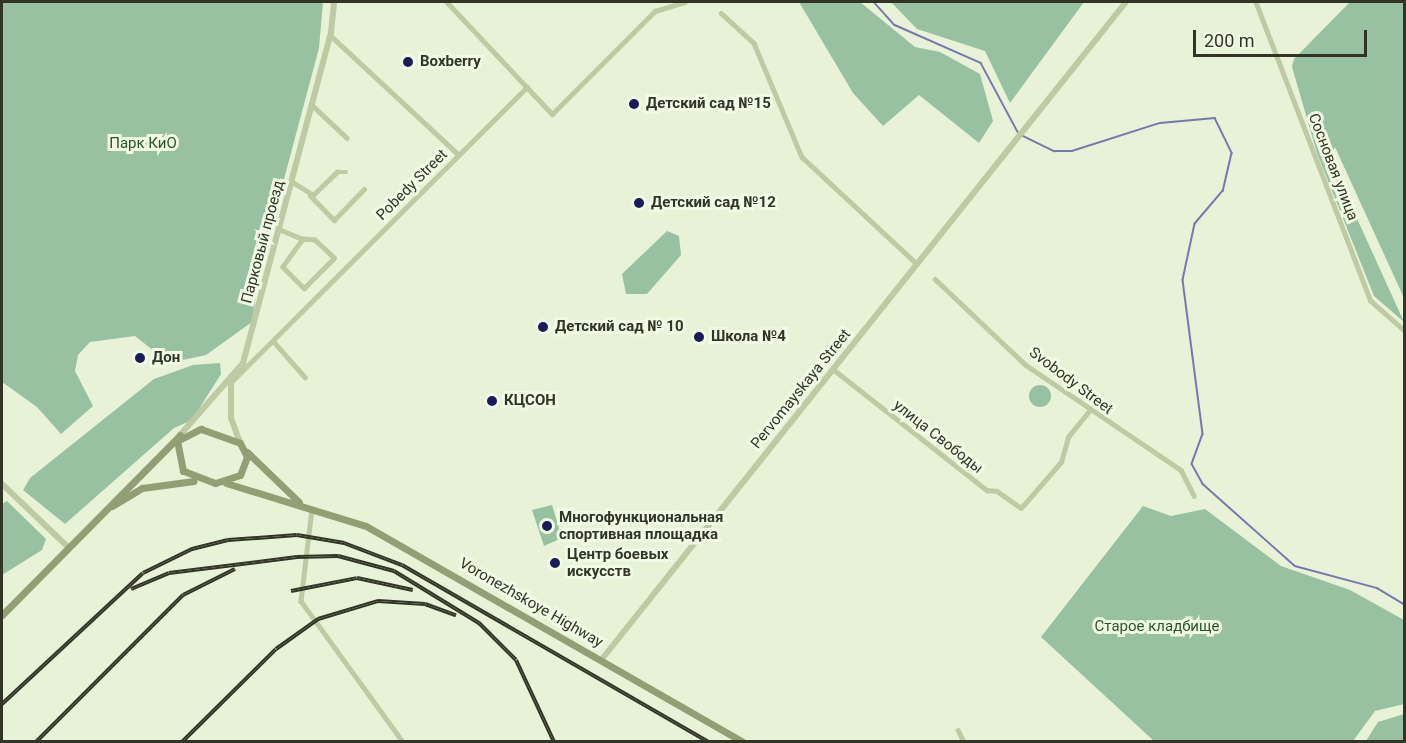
<!DOCTYPE html>
<html>
<head>
<meta charset="utf-8">
<style>
  body { margin:0 }
  #map { position:relative; width:1406px; height:743px; overflow:hidden; background:#e7f2d7; font-family:Roboto,sans-serif }
  div>[style] { position:absolute }
  [style*='--x'] { left:calc(var(--x)*1px); top:calc(var(--y)*1px); width:calc(var(--w)*1px); rotate:calc(var(--a)*1deg) }
  .green>* { inset:0; background:#97c1a1 }
  .round { border-radius:50% }
  .stream>* { height:1.5px; margin:-0.75px; padding:0 0.75px; transform-origin:0.75px; border-radius:0.75px; background:#7579b0 }
  .minor>* { height:4.5px; margin:-2.25px; padding:0 2.25px; transform-origin:2.25px; border-radius:2.25px; background:#bdcaa3 }
  .tertiary>* { height:6px; margin:-3px; padding:0 3px; transform-origin:3px; border-radius:3px; background:#bdcaa3 }
  .secondary>* { height:7px; margin:-3.5px; padding:0 3.5px; transform-origin:3.5px; border-radius:3.5px; background:#949e74 }
  .rail>* { height:4px; margin-top:-2px; transform-origin:0; background:repeating-linear-gradient(90deg,#f0fae4 0 4.5px,#323525 0 9px); box-sizing:border-box; border-block:2px solid #323525 }
  .dots>* { width:16px; height:16px; translate:-50% -50%; box-sizing:border-box; border:3px solid #f0fae4; border-radius:50% }
  span { translate:-50% -50%; white-space:nowrap; text-align:center; line-height:1.15; -webkit-text-stroke:6px #f0fae4; paint-order:stroke }
  .poi-label { font-size:15px; color:#323525; font-weight:700 }
  .left { translate:0 -50%; text-align:left }
  .park-label { font-size:15px; color:#285433 }
  .street-label { font-size:15px; color:#323525 }
  .frame { position:absolute; inset:0; border:3px solid #323525; pointer-events:none }
  .scale { position:absolute; left:1193px; top:30px; width:174px; height:27px; box-sizing:border-box; border:3px solid #323525; border-top:0; padding-left:8px; font-size:18px; line-height:21px; white-space:nowrap; color:#323525; -webkit-text-stroke:4px #f0fae4; paint-order:stroke }
</style>
</head>
<body>
<div id="map">
  <div class="green">
    <i style="clip-path:polygon(2px 2px,323px 2px,319px 48px,260px 269px,252px 322px,206px 355px,169px 363px,135px 336px,90px 342px,78px 355px,75px 371px,93px 406px,61px 434px,37px 407px,2px 382px)"></i>
    <i style="clip-path:polygon(799px 2px,860px 2px,915px 47px,940px 52px,980px 74px,993px 121px,979px 143px,919px 95px,883px 126px,853px 93px)"></i>
    <i style="clip-path:polygon(891px 2px,1084px 2px,1010px 103px,985px 51px,917px 29px)"></i>
    <i style="clip-path:polygon(1350px 2px,1404px 2px,1404px 298px,1335px 147px,1329px 157px,1404px 322px,1374px 296px,1317px 153px,1292px 67px,1294px 59px)"></i>
    <i style="clip-path:polygon(667px 231px,679px 236px,681px 255px,647px 294px,626px 294px,622px 274px)"></i>
    <i style="clip-path:polygon(220px 363px,221px 374px,192px 420px,174px 428px,65px 524px,23px 490px,30px 478px,154px 379px,193px 365px)"></i>
    <i class="round" style="left:1029px;top:385px;width:22px;height:22px"></i>
    <i style="clip-path:polygon(7px 501px,46px 539px,42px 550px,2px 575px,2px 504px)"></i>
    <i style="clip-path:polygon(552px 505px,562px 538px,544px 546px,532px 510px)"></i>
    <i style="clip-path:polygon(1143px 506px,1171px 516px,1205px 509px,1281px 566px,1350px 590px,1404px 620px,1404px 704px,1375px 711px,1353px 741px,1154px 741px,1041px 637px)"></i>
    <i style="clip-path:polygon(1404px 714px,1404px 741px,1366px 741px,1378px 722px)"></i>
  </div>
  <div class="stream">
    <i style="--x:874;--y:2;--w:31;--a:48"></i>
    <i style="--x:895;--y:25;--w:94;--a:23.8"></i>
    <i style="--x:981;--y:63;--w:78;--a:61.8"></i>
    <i style="--x:1021;--y:135;--w:37;--a:26"></i>
    <i style="--x:1054;--y:151;--w:18;--a:0"></i>
    <i style="--x:1072;--y:151;--w:92;--a:-17.7"></i>
    <i style="--x:1160;--y:123;--w:55;--a:-5.2"></i>
    <i style="--x:1215;--y:118;--w:39;--a:64"></i>
    <i style="--x:1232;--y:153;--w:39;--a:103"></i>
    <i style="--x:1223;--y:191;--w:43;--a:130.3"></i>
    <i style="--x:1195;--y:224;--w:57;--a:102.1"></i>
    <i style="--x:1183;--y:280;--w:155;--a:82.6"></i>
    <i style="--x:1203;--y:434;--w:32;--a:110"></i>
    <i style="--x:1192;--y:464;--w:23;--a:61"></i>
    <i style="--x:1203;--y:484;--w:123;--a:41.7"></i>
    <i style="--x:1295;--y:566;--w:85;--a:15"></i>
    <i style="--x:1377;--y:588;--w:31;--a:31"></i>
  </div>
  <div class="minor">
    <i style="--x:447;--y:2;--w:154;--a:46.8"></i>
    <i style="--x:552;--y:114;--w:146;--a:-45"></i>
    <i style="--x:655;--y:11;--w:31;--a:-17"></i>
    <i style="--x:1256;--y:2;--w:320;--a:69"></i>
    <i style="--x:1371;--y:301;--w:44;--a:41.3"></i>
    <i style="--x:721;--y:13;--w:45;--a:42.3"></i>
    <i style="--x:754;--y:43;--w:124;--a:67.2"></i>
    <i style="--x:802;--y:157;--w:157;--a:42.9"></i>
    <i style="--x:330;--y:35;--w:176;--a:42.9"></i>
    <i style="--x:312;--y:105;--w:48;--a:43.3"></i>
    <i style="--x:291;--y:181;--w:26;--a:32"></i>
    <i style="--x:313;--y:195;--w:33;--a:-44"></i>
    <i style="--x:337;--y:172;--w:9;--a:0"></i>
    <i style="--x:310;--y:195;--w:35;--a:46"></i>
    <i style="--x:334;--y:220;--w:43;--a:-45.9"></i>
    <i style="--x:279;--y:229;--w:26;--a:23"></i>
    <i style="--x:303;--y:239;--w:34;--a:126"></i>
    <i style="--x:283;--y:267;--w:30;--a:45"></i>
    <i style="--x:304;--y:288;--w:42;--a:-45"></i>
    <i style="--x:334;--y:258;--w:26;--a:-137"></i>
    <i style="--x:315;--y:240;--w:12;--a:-175"></i>
    <i style="--x:935;--y:279;--w:125;--a:43.4"></i>
    <i style="--x:1026;--y:365;--w:187;--a:34.1"></i>
    <i style="--x:1181;--y:470;--w:29;--a:63"></i>
    <i style="--x:274;--y:342;--w:47;--a:48.5"></i>
    <i style="--x:833;--y:369;--w:196;--a:38.2"></i>
    <i style="--x:987;--y:490;--w:10;--a:6"></i>
    <i style="--x:997;--y:491;--w:29;--a:35"></i>
    <i style="--x:1021;--y:508;--w:61;--a:-49"></i>
    <i style="--x:1061;--y:462;--w:26;--a:-74"></i>
    <i style="--x:1068;--y:437;--w:33;--a:-51"></i>
    <i style="--x:231;--y:382;--w:418;--a:-44.9"></i>
    <i style="--x:312;--y:509;--w:93;--a:96.8"></i>
    <i style="--x:301;--y:601;--w:174;--a:54.1"></i>
    <i style="--x:958;--y:730;--w:13;--a:63"></i>
  </div>
  <div class="tertiary">
    <i style="--x:231;--y:382;--w:36;--a:90"></i>
    <i style="--x:231;--y:418;--w:29;--a:70"></i>
    <i style="--x:180;--y:435;--w:96;--a:-48.8"></i>
    <i style="--x:243;--y:363;--w:342;--a:-75.1"></i>
    <i style="--x:331;--y:32;--w:30;--a:-84"></i>
    <i style="--x:2;--y:484;--w:91;--a:43.7"></i>
    <i style="--x:602;--y:659;--w:840;--a:-51.43"></i>
  </div>
  <div class="secondary">
    <i style="--x:201;--y:429;--w:41;--a:19.7"></i>
    <i style="--x:240;--y:443;--w:16;--a:63"></i>
    <i style="--x:247;--y:457;--w:19;--a:111"></i>
    <i style="--x:240;--y:475;--w:26;--a:162"></i>
    <i style="--x:215;--y:483;--w:34;--a:-159"></i>
    <i style="--x:183;--y:471;--w:31;--a:-101"></i>
    <i style="--x:177;--y:441;--w:27;--a:-27"></i>
    <i style="--x:247;--y:452;--w:72;--a:43.9"></i>
    <i style="--x:226;--y:483;--w:146;--a:17.1"></i>
    <i style="--x:366;--y:526;--w:434;--a:29.8"></i>
    <i style="--x:112;--y:506;--w:35;--a:-31"></i>
    <i style="--x:142;--y:488;--w:52;--a:-7.7"></i>
    <i style="--x:2;--y:615;--w:253;--a:-45.3"></i>
  </div>
  <div class="rail">
    <i style="--x:131;--y:589;--w:41;--a:-22.8"></i>
    <i style="--x:169;--y:573;--w:129;--a:-7.1"></i>
    <i style="--x:297;--y:557;--w:41;--a:-1.4"></i>
    <i style="--x:338;--y:556;--w:58;--a:15"></i>
    <i style="--x:394;--y:571;--w:100;--a:31.5"></i>
    <i style="--x:479;--y:623;--w:52;--a:45"></i>
    <i style="--x:516;--y:660;--w:90;--a:65.1"></i>
    <i style="--x:291;--y:591;--w:67;--a:-11.1"></i>
    <i style="--x:357;--y:578;--w:57;--a:12.1"></i>
    <i style="--x:2;--y:704;--w:192;--a:-42.9"></i>
    <i style="--x:143;--y:573;--w:55;--a:-26.1"></i>
    <i style="--x:192;--y:549;--w:37;--a:-14"></i>
    <i style="--x:228;--y:540;--w:69;--a:-4.1"></i>
    <i style="--x:297;--y:535;--w:48;--a:9.7"></i>
    <i style="--x:344;--y:543;--w:62;--a:20.8"></i>
    <i style="--x:402;--y:565;--w:354;--a:30"></i>
    <i style="--x:36;--y:742;--w:208;--a:-45"></i>
    <i style="--x:183;--y:595;--w:58;--a:-26.6"></i>
    <i style="--x:182;--y:742;--w:132;--a:-44.7"></i>
    <i style="--x:276;--y:649;--w:52;--a:-35.5"></i>
    <i style="--x:318;--y:619;--w:63;--a:-16.7"></i>
    <i style="--x:378;--y:601;--w:47;--a:3.7"></i>
    <i style="--x:425;--y:604;--w:33;--a:20"></i>
  </div>
  <div class="dots">
    <i style="left:408px;top:62px;background:#191c58"></i>
    <i style="left:634px;top:104px;background:#191c58"></i>
    <i style="left:639px;top:203px;background:#191c58"></i>
    <i style="left:543px;top:327px;background:#191c58"></i>
    <i style="left:699px;top:337px;background:#191c58"></i>
    <i style="left:140px;top:358px;background:#191c58"></i>
    <i style="left:492px;top:401px;background:#191c58"></i>
    <i style="left:547px;top:526px;background:#191c58"></i>
    <i style="left:555px;top:563px;background:#191c58"></i>
  </div>
  <div class="poi-label">
    <span class="left" style="left:420px;top:62px">Boxberry</span>
    <span class="left" style="left:646px;top:104px">Детский сад №15</span>
    <span class="left" style="left:651px;top:203px">Детский сад №12</span>
    <span class="left" style="left:555px;top:327px">Детский сад № 10</span>
    <span class="left" style="left:711px;top:337px">Школа №4</span>
    <span class="left" style="left:152px;top:358px">Дон</span>
    <span class="left" style="left:504px;top:401px">КЦСОН</span>
    <span class="left" style="left:559px;top:526px">Многофункциональная<br>спортивная площадка</span>
    <span class="left" style="left:567px;top:563px">Центр боевых<br>искусств</span>
  </div>
  <div class="park-label">
    <span style="left:143px;top:144px">Парк КиО</span>
    <span style="left:1157px;top:627px">Старое кладбище</span>
  </div>
  <div class="street-label">
    <span style="left:1333px;top:167px;rotate:69deg">Сосновая улица</span>
    <span style="left:412px;top:185px;rotate:-45deg">Pobedy Street</span>
    <span style="left:263px;top:242px;rotate:-75deg">Парковый проезд</span>
    <span style="left:1071px;top:381px;rotate:37deg">Svobody Street</span>
    <span style="left:801px;top:389px;rotate:-51deg">Pervomayskaya Street</span>
    <span style="left:938px;top:437px;rotate:38deg">улица Свободы</span>
    <span style="left:531px;top:603px;rotate:30deg">Voronezhskoye Highway</span>
  </div>
  <div class="frame"></div>
  <div class="scale">200 m</div>
</div>
</body>
</html>
